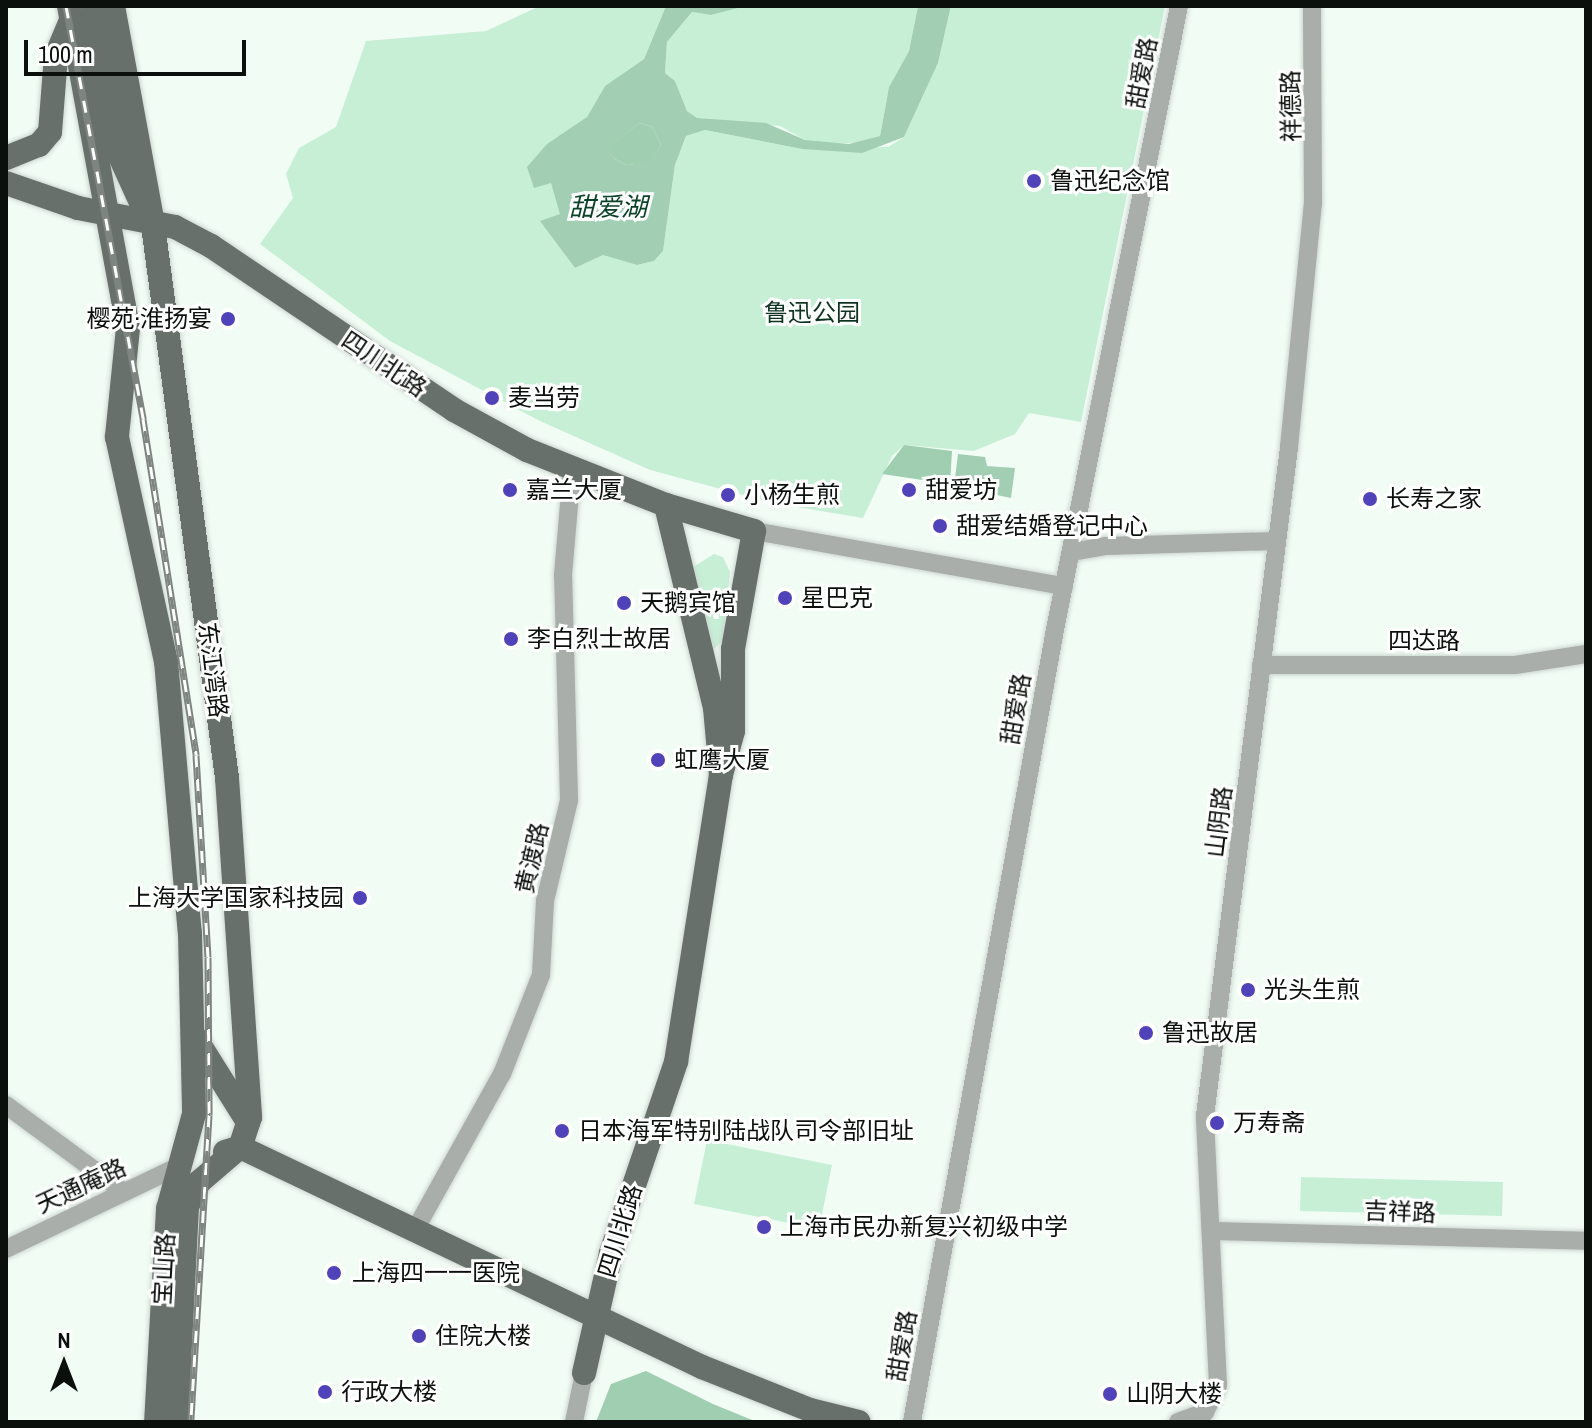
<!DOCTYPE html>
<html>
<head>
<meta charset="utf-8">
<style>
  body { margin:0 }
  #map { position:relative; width:1592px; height:1428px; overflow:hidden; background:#f1fcf5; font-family:"Archivo Narrow","Noto Sans SC",sans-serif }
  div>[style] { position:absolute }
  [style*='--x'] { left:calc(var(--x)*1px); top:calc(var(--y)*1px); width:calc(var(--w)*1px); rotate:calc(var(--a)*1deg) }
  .green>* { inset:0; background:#c7efd6 }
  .forest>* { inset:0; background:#a0ceb1 }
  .water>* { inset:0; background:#a2cfb3 }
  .roads { filter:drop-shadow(0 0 2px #ccd6d0) drop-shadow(0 0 2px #ccd6d0) }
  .minor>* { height:18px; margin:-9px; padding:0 9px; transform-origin:9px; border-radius:9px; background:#a9aeab }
  .major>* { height:24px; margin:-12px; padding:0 12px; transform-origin:12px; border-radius:12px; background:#68706b }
  .rail>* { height:7px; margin-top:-3.5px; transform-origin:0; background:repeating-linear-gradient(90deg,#fff 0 12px,#7e8580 0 24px); box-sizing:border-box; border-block:2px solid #7e8580 }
  .dots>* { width:22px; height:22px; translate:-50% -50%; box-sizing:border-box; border:4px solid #fff; border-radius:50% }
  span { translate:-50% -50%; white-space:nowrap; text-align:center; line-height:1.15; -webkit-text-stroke:6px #fff; paint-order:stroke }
  .street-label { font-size:24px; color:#0c100d }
  .poi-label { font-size:24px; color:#0c100d }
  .left { translate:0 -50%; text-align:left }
  .right { translate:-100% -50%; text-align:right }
  .park-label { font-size:24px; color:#0e3320 }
  .water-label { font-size:26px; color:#0b4328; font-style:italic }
  .frame { position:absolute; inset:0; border:8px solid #0c100d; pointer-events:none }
  .north { position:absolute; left:24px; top:1324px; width:80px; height:80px; -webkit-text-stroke:6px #fff; paint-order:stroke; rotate:0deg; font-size:22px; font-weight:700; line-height:32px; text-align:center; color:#0c100d }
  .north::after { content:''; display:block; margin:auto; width:28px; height:36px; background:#0c100d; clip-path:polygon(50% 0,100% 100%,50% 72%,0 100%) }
  .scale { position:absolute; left:24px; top:40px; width:222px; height:36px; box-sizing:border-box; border:4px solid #0c100d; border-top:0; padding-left:10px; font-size:24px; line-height:28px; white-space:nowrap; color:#0c100d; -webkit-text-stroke:6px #fff; paint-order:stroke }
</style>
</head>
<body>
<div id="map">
  <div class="green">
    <i style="clip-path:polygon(540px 6px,666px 6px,644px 59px,605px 86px,587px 117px,571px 132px,547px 144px,561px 215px,541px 221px,575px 268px,603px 255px,637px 265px,654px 261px,663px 251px,675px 165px,686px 136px,705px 130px,802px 149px,888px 147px,904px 137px,938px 63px,951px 6px,1165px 6px,1081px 422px,1029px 413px,1015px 434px,974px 451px,904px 445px,892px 456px,863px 518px,773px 503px,650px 470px,540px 421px,390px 341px,260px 244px,293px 198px,286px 174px,299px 148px,336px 127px,366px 41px,486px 31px)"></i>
    <i style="clip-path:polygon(746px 6px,918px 6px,909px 51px,889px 87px,880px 136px,871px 142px,825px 144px,805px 140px,780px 126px,697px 118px,687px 111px,675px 81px,665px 73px,667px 42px,692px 12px,711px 15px)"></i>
    <i style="clip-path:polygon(714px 554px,723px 557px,730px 572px,723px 641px,714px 649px,709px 647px,693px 567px)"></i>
    <i style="clip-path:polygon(707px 1140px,832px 1165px,819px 1229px,694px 1204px)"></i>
    <i style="clip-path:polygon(1301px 1177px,1503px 1182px,1502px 1216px,1300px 1211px)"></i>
  </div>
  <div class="forest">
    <i style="clip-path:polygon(640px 123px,652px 127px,661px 145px,650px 163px,627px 165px,615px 159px,606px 148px)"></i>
    <i style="clip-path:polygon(904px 445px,952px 451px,950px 484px,882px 474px)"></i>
    <i style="clip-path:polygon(646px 1371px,713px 1404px,757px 1422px,596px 1422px,611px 1384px)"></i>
  </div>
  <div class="water">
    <i style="clip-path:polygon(evenodd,666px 6px,746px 6px,711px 15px,692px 12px,667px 42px,665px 73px,675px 81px,687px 111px,697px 118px,766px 123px,805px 140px,849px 144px,880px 136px,889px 87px,909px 51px,918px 6px,951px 6px,938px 63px,904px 137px,862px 153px,802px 149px,705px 130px,686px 136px,675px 165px,663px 251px,654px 261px,637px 265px,603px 255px,575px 268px,540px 221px,560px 214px,551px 183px,534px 188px,527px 167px,547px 144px,587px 117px,605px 86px,644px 59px,666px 6px,640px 123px,652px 127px,661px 145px,650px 162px,627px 165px,615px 159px,607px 148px,640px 123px)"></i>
    <i style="clip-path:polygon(958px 454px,985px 457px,987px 466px,1015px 468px,1011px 498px,954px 486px)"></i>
  </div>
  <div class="roads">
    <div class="minor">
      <i style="--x:754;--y:531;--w:315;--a:10.1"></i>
      <i style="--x:1072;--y:552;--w:35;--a:-10"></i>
      <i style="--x:1106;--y:546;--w:171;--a:-1.7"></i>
      <i style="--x:1261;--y:665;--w:254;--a:0"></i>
      <i style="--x:1515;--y:665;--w:72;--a:-8.8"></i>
      <i style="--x:6;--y:1105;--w:147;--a:36.4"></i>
      <i style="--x:415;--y:1230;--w:179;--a:-60.9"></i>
      <i style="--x:502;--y:1074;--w:106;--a:-68.5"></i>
      <i style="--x:541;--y:975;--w:74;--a:-86.9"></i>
      <i style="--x:545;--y:901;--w:104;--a:-76.6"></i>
      <i style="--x:569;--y:800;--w:225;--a:-91.5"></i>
      <i style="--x:563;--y:575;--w:106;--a:-85.1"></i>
      <i style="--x:1214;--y:1231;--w:372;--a:1.5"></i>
      <i style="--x:6;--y:1249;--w:190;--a:-25.6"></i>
      <i style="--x:574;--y:1422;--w:50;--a:-78.5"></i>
      <i style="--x:912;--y:1422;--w:800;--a:-79.77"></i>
      <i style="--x:1054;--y:635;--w:641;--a:-78.76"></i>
      <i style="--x:1178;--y:1422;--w:29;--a:-20"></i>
      <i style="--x:1205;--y:1412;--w:30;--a:-64"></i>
      <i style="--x:1218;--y:1385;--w:269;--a:-92.8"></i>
      <i style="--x:1205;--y:1116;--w:674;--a:-82.84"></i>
      <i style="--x:1289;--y:447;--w:244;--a:-84.4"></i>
      <i style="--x:1313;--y:204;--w:198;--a:-90.3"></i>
    </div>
    <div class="major">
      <i style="--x:69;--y:6;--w:327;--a:79.6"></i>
      <i style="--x:128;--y:328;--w:110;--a:95.8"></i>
      <i style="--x:117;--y:437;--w:229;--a:77.7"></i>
      <i style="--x:166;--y:661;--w:273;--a:85"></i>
      <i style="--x:190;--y:933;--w:181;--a:88.7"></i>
      <i style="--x:194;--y:1114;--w:98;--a:105.3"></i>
      <i style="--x:168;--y:1209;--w:213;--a:93.2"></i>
      <i style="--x:93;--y:6;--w:148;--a:80.3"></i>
      <i style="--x:118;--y:152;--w:60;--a:65.6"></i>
      <i style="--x:113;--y:6;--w:216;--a:79.6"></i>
      <i style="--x:152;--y:218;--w:565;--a:82.37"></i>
      <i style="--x:227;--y:778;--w:340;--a:86.1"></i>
      <i style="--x:250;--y:1117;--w:32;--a:108"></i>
      <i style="--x:240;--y:1147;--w:54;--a:139.5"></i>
      <i style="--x:199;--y:1182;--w:28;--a:116"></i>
      <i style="--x:187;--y:1207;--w:215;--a:92.9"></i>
      <i style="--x:6;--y:158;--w:35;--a:-22"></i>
      <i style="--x:39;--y:145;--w:17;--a:-50"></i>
      <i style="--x:50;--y:132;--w:76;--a:-85.5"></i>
      <i style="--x:56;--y:56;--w:41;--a:-67.2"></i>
      <i style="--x:6;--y:183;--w:76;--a:19.1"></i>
      <i style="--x:78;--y:208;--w:99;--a:11.1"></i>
      <i style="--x:175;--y:227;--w:41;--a:27.8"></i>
      <i style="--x:211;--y:246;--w:293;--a:34"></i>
      <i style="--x:454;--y:410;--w:83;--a:28.7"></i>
      <i style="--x:527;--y:450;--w:149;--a:21.6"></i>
      <i style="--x:666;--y:505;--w:92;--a:16.5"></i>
      <i style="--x:754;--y:531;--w:120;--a:100.1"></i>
      <i style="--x:733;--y:649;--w:82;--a:90"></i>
      <i style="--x:733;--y:731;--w:46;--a:105.3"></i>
      <i style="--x:194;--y:1036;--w:102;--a:57.9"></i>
      <i style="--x:225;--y:1152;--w:16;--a:-18"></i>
      <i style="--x:240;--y:1147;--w:512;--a:25.46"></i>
      <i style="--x:702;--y:1367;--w:116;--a:21.7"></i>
      <i style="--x:810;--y:1410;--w:50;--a:13.8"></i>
      <i style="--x:584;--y:1373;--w:123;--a:-77.3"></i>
      <i style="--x:611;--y:1253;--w:202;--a:-71.2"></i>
      <i style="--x:676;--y:1062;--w:291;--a:-81.1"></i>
      <i style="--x:721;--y:775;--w:67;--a:-95.1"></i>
      <i style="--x:715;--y:708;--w:209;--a:-103.6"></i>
    </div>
  </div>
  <div class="rail">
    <i style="--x:66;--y:6;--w:420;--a:79.4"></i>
    <i style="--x:143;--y:419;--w:340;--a:81"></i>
    <i style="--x:196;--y:755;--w:202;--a:86.6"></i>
    <i style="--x:208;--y:957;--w:158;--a:89.6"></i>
    <i style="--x:209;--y:1115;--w:308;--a:93.4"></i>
  </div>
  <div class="dots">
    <i style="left:1034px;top:181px;background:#5042b9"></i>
    <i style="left:228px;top:319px;background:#5042b9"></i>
    <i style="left:492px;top:398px;background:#5042b9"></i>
    <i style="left:510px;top:490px;background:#5042b9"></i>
    <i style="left:909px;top:490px;background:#5042b9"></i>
    <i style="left:728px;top:495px;background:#5042b9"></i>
    <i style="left:1370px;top:499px;background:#5042b9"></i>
    <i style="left:940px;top:526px;background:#5042b9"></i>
    <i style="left:785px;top:598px;background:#5042b9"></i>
    <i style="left:624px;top:603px;background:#5042b9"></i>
    <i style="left:511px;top:639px;background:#5042b9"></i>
    <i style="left:658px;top:760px;background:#5042b9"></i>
    <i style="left:360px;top:898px;background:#5042b9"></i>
    <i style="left:1248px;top:990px;background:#5042b9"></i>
    <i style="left:1146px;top:1033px;background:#5042b9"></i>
    <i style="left:1217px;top:1123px;background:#5042b9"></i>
    <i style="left:562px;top:1131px;background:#5042b9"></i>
    <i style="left:764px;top:1227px;background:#5042b9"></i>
    <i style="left:334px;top:1273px;background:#5042b9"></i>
    <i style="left:419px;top:1336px;background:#5042b9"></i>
    <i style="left:325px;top:1392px;background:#5042b9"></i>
    <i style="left:1110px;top:1394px;background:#5042b9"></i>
  </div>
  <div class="street-label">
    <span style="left:1142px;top:73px;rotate:-79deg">甜爱路</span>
    <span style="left:1291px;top:106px;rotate:-91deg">祥德路</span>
    <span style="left:384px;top:364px;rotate:34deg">四川北路</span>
    <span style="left:1424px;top:641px">四达路</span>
    <span style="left:213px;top:670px;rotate:83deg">东江湾路</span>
    <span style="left:1016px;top:709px;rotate:-80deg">甜爱路</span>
    <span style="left:1219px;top:822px;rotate:-83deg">山阴路</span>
    <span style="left:532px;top:858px;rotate:-77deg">黄渡路</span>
    <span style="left:81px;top:1186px;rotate:-25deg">天通庵路</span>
    <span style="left:1400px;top:1212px;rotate:2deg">吉祥路</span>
    <span style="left:620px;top:1231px;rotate:-73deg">四川北路</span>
    <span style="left:164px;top:1269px;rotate:-87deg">宝山路</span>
    <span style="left:902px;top:1346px;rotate:-80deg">甜爱路</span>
  </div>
  <div class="poi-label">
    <span class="left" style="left:1050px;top:181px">鲁迅纪念馆</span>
    <span class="right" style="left:212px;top:319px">樱苑·淮扬宴</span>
    <span class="left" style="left:508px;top:398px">麦当劳</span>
    <span class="left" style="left:526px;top:490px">嘉兰大厦</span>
    <span class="left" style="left:925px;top:490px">甜爱坊</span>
    <span class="left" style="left:744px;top:495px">小杨生煎</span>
    <span class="left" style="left:1386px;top:499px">长寿之家</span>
    <span class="left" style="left:956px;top:526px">甜爱结婚登记中心</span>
    <span class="left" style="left:801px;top:598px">星巴克</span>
    <span class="left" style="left:640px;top:603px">天鹅宾馆</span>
    <span class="left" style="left:527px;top:639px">李白烈士故居</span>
    <span class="left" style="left:674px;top:760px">虹鹰大厦</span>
    <span class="right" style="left:344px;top:898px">上海大学国家科技园</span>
    <span class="left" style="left:1264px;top:990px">光头生煎</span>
    <span class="left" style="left:1162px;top:1033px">鲁迅故居</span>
    <span class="left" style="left:1233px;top:1123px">万寿斋</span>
    <span class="left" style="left:578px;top:1131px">日本海军特别陆战队司令部旧址</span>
    <span class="left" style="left:780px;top:1227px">上海市民办新复兴初级中学</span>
    <span class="left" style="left:352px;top:1273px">上海四一一医院</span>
    <span class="left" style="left:435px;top:1336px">住院大楼</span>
    <span class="left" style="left:341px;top:1392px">行政大楼</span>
    <span class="left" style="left:1126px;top:1394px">山阴大楼</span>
  </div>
  <div class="park-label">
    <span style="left:812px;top:313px">鲁迅公园</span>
  </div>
  <div class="water-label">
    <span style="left:608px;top:207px">甜爱湖</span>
  </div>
  <div class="frame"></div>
  <div class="north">N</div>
  <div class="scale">100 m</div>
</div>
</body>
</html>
